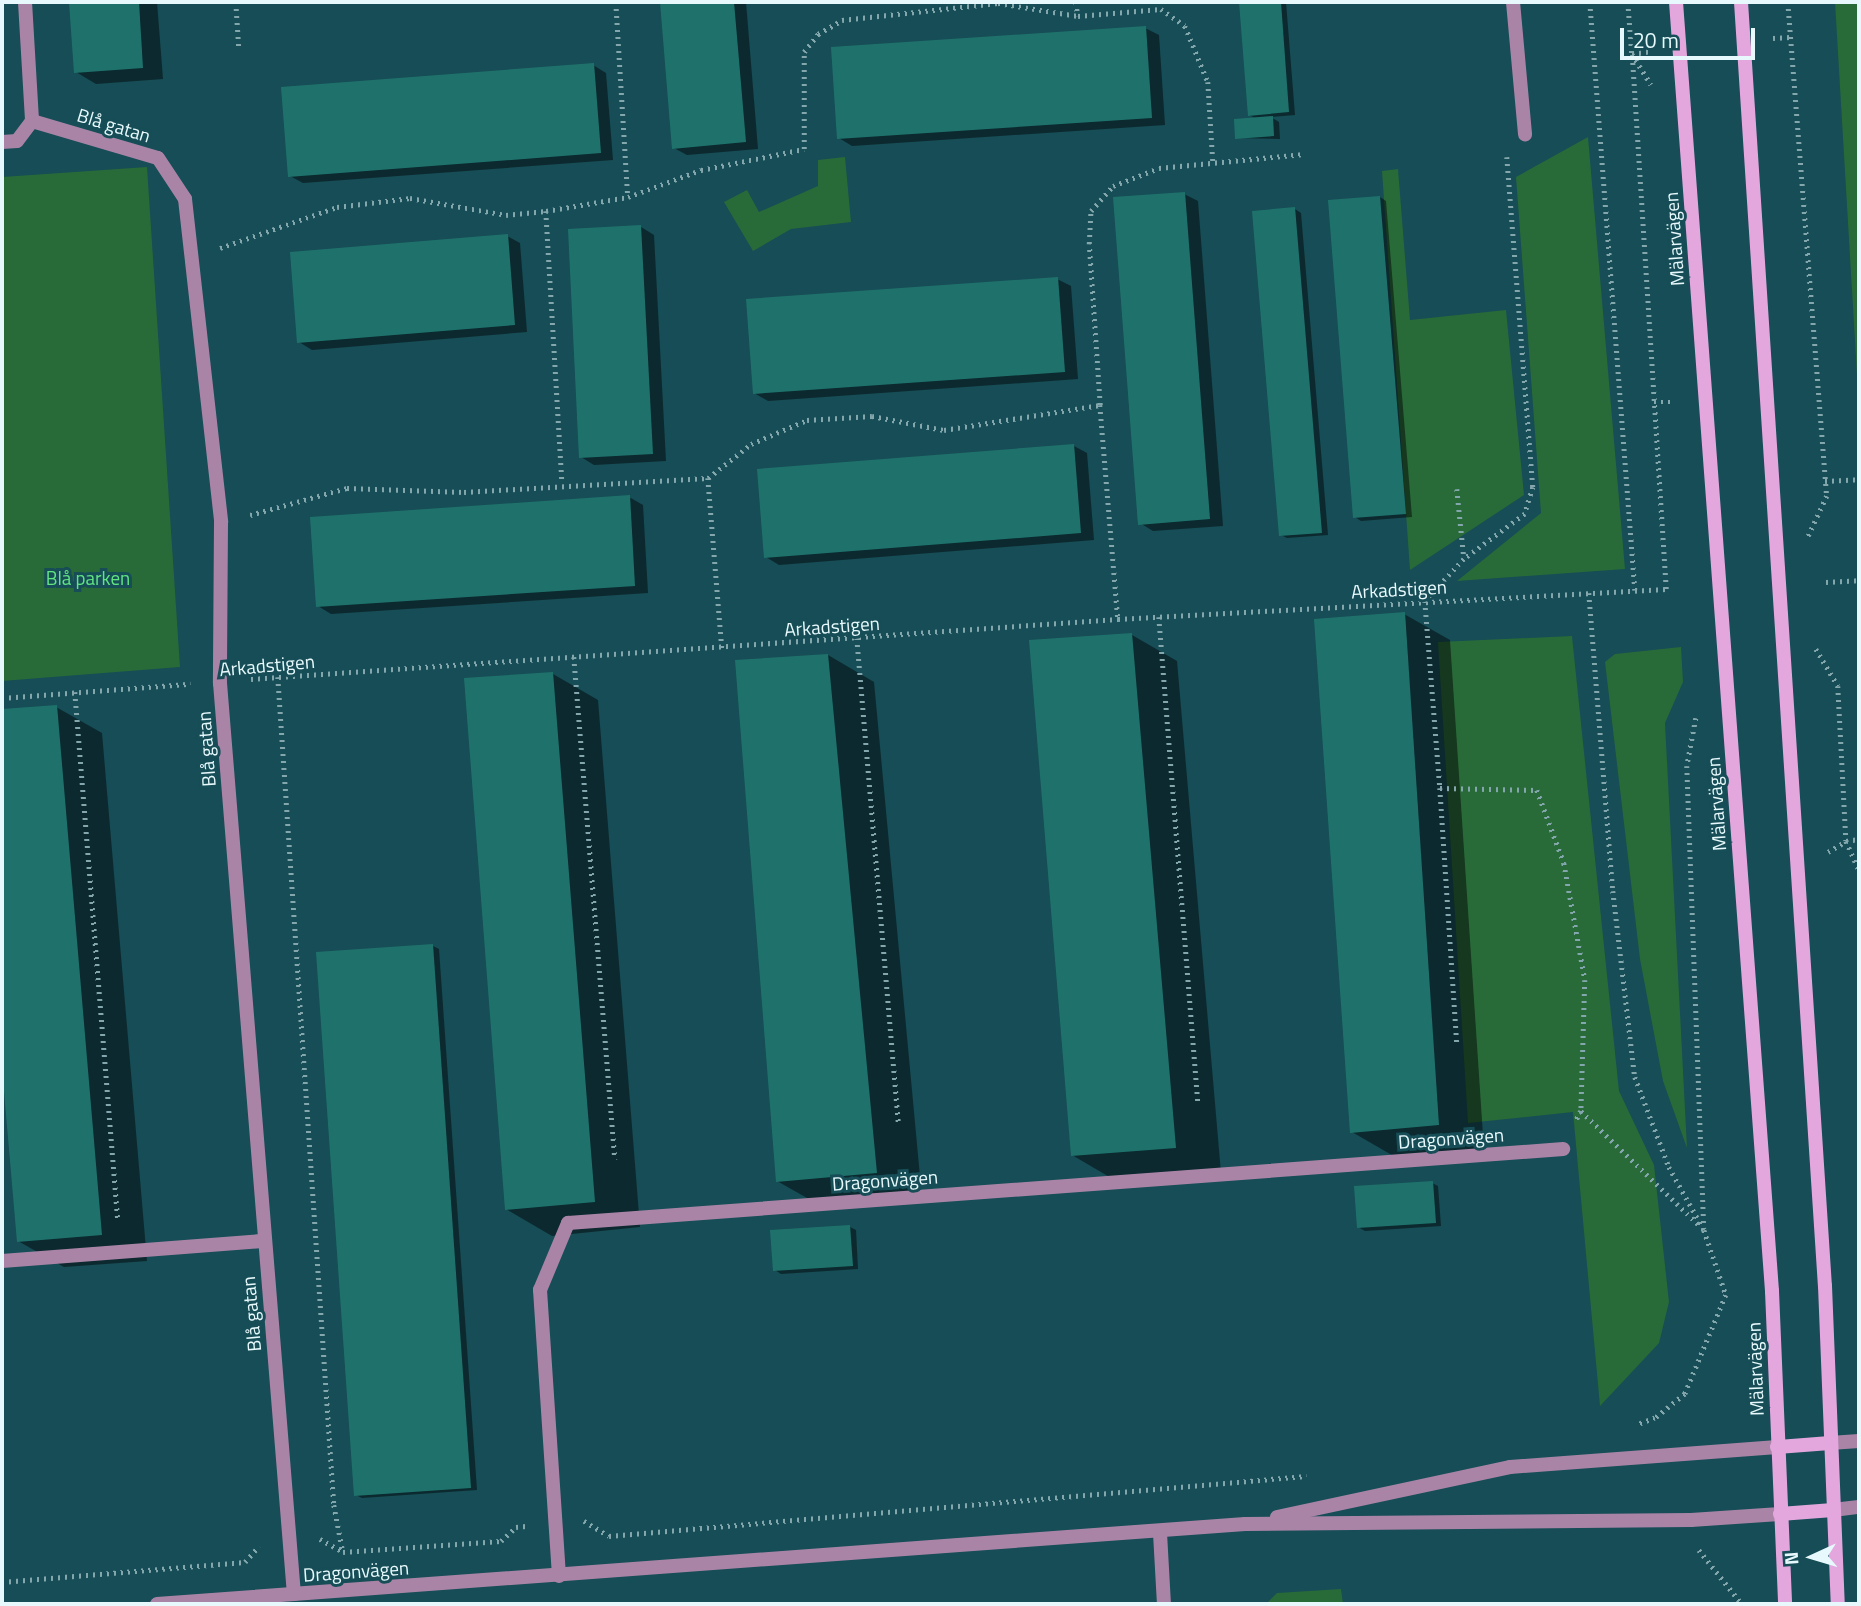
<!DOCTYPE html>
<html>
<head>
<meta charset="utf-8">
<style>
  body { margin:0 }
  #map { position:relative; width:1861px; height:1606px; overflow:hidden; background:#164d56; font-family:"Titillium Web",sans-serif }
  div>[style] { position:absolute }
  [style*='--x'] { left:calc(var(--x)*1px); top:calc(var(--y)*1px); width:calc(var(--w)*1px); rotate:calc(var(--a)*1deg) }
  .green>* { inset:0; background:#296a39 }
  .shadow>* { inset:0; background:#0007 }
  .building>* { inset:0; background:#1f726c }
  .path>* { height:4.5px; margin-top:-2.25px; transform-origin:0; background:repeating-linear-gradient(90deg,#84a7ad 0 2px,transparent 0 7px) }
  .service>* { height:14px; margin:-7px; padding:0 7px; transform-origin:7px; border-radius:7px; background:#aa84a7 }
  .pedestrian>* { height:14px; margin:-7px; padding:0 7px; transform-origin:7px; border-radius:7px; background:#aa84a7 }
  .minor>* { height:14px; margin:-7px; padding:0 7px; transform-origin:7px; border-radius:7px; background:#aa84a7 }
  .secondary>* { height:14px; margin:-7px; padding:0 7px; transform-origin:7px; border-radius:7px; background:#e3a7de }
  span { translate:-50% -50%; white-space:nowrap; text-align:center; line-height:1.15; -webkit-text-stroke:6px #164d56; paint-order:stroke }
  .street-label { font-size:19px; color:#e7f9fc }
  .park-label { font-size:19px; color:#62e482 }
  .frame { position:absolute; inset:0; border:4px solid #e7f9fc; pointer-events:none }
  .north { position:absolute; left:1777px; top:1522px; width:70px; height:70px; -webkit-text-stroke:5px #164d56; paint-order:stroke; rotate:266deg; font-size:19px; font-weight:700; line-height:28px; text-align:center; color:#e7f9fc }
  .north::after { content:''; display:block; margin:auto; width:24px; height:32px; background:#e7f9fc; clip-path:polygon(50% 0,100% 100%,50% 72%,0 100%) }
  .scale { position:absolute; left:1620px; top:28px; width:135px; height:32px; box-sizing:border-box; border:4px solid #e7f9fc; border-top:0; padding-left:9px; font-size:21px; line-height:24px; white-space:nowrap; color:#e7f9fc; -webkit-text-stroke:5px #164d56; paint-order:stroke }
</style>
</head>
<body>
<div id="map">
  <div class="green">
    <i style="clip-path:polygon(1835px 2px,1859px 2px,1859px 409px)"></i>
    <i style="clip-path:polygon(1588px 137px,1625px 569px,1457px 581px,1541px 513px,1516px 177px)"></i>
    <i style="clip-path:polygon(845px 157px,851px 222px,791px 229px,753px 251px,724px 202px,747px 190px,759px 212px,818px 186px,818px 160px)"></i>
    <i style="clip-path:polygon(147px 167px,180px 667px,2px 681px,2px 177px)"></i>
    <i style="clip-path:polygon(1398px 169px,1410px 320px,1506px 310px,1524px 495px,1410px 570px,1382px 171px)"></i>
    <i style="clip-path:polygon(1572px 636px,1619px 1091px,1654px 1165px,1669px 1302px,1659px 1343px,1600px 1406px,1573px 1112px,1468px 1123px,1438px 642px)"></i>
    <i style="clip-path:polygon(1681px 647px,1683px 682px,1665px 723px,1687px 1148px,1663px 1081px,1640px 959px,1605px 662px,1615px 654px)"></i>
    <i style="clip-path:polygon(1341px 1589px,1343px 1604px,1266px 1604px,1277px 1593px)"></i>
  </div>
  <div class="shadow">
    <i style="clip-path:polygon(71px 2px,157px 2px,163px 79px,96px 84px,76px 72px)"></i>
    <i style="clip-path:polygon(662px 2px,746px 2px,758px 149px,687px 155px,674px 148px)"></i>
    <i style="clip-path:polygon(1241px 2px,1286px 2px,1295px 115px,1271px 117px,1279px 122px,1280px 139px,1237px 138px,1257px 119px,1249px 115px)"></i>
    <i style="clip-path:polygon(1145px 28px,1159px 35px,1165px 125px,852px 146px,839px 138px)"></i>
    <i style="clip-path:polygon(593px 65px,606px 73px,613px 160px,303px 183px,290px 176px)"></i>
    <i style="clip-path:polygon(1184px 194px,1198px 201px,1223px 526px,1153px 531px,1140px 523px)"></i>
    <i style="clip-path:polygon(1380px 197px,1386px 201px,1412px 517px,1361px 521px,1355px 517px)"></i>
    <i style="clip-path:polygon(1295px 209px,1301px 213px,1328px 535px,1287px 538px,1281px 535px)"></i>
    <i style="clip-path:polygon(641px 227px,654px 235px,666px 461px,594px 465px,581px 457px)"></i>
    <i style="clip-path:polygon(507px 236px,520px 243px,527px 332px,312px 350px,299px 342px)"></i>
    <i style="clip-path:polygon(1057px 279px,1071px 286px,1078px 379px,768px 401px,754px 393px)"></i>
    <i style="clip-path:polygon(1074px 446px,1087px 453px,1094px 540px,779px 565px,766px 557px)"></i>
    <i style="clip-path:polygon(629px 497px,643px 505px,648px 593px,331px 614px,318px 606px)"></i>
    <i style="clip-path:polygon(1404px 614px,1450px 640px,1484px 1150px,1397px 1158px,1352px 1132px)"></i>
    <i style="clip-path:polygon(1132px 635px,1177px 661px,1221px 1173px,1118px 1182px,1072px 1155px)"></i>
    <i style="clip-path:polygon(828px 655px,874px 682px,922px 1198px,823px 1207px,777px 1181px)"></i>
    <i style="clip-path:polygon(553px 674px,598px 700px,640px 1227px,552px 1236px,506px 1209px)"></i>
    <i style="clip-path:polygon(56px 707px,102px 733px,147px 1261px,64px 1267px,18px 1241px,2px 1048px,2px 710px)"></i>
    <i style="clip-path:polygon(433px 946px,439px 949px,477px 1490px,362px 1498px,356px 1495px)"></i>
    <i style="clip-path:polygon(1432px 1183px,1438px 1186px,1441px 1226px,1365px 1231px,1358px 1227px)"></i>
    <i style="clip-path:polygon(850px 1227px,856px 1230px,858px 1269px,781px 1274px,775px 1270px)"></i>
  </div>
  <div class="building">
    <i style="clip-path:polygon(69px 2px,139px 2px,143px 68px,74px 73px)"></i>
    <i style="clip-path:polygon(660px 2px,734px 2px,746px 142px,672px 149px)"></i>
    <i style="clip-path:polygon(1239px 2px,1281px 2px,1289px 112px,1248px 116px)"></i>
    <i style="clip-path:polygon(1146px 26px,1152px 118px,837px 139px,831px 47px)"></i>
    <i style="clip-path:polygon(594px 63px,601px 153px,288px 177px,281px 87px)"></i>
    <i style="clip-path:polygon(1273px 116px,1274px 136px,1235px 139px,1234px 119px)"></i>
    <i style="clip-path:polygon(1185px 192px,1210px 519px,1138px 525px,1113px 197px)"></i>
    <i style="clip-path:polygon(1380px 196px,1406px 514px,1353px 518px,1328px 200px)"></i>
    <i style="clip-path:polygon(1295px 207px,1322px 533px,1279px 536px,1252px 211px)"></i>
    <i style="clip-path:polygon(641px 225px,653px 454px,579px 458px,568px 229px)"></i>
    <i style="clip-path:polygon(508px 234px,515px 325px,297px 343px,290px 252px)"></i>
    <i style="clip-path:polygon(1058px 277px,1065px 372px,753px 394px,746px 299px)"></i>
    <i style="clip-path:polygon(1074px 444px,1081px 533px,764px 558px,757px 469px)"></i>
    <i style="clip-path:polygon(630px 495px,635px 586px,316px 607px,310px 517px)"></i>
    <i style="clip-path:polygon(1405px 612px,1439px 1125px,1350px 1133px,1314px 619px)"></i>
    <i style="clip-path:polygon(1132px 633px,1176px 1148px,1071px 1156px,1029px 640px)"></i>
    <i style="clip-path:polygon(828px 654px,877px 1173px,776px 1182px,735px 660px)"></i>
    <i style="clip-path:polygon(553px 672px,595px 1202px,505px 1210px,464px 678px)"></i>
    <i style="clip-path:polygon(57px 705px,102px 1235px,17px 1242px,2px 1068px,2px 709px)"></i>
    <i style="clip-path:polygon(433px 944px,471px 1488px,354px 1496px,316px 952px)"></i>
    <i style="clip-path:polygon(1433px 1181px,1436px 1223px,1357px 1228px,1354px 1186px)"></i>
    <i style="clip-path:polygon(850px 1225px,853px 1266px,773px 1271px,770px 1230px)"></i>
  </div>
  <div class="path">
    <i style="--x:236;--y:2;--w:46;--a:86.3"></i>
    <i style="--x:616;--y:2;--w:194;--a:86.5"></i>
    <i style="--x:1076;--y:2;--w:14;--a:82"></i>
    <i style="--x:1590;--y:2;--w:590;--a:85.62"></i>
    <i style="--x:1628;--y:2;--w:52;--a:85.6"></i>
    <i style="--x:1632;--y:54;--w:36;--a:58"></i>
    <i style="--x:1788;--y:2;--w:496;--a:85.5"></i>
    <i style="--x:1827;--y:496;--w:45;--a:114.9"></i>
    <i style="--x:1773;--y:38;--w:17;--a:-3"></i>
    <i style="--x:1507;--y:157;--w:331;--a:85.5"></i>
    <i style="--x:1533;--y:487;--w:28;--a:107"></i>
    <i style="--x:1525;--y:514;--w:76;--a:143.6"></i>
    <i style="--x:1464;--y:559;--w:57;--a:132.9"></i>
    <i style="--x:1425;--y:601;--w:188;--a:85.4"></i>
    <i style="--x:1440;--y:788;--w:97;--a:1.2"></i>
    <i style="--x:1537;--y:790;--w:78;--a:69.7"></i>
    <i style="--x:1564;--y:863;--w:119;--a:79.8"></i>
    <i style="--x:1585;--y:980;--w:131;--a:91.7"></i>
    <i style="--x:1581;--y:1111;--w:13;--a:117"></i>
    <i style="--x:546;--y:211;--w:273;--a:86.6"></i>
    <i style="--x:220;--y:248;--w:124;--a:-19.3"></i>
    <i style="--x:337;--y:207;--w:74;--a:-7"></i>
    <i style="--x:410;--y:198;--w:97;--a:10"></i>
    <i style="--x:506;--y:215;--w:40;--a:-5.7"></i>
    <i style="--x:546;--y:211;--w:83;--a:-9.7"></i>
    <i style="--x:628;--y:197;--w:78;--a:-20.3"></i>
    <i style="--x:701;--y:170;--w:105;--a:-11.5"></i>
    <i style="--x:804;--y:149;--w:97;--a:-90"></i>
    <i style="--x:804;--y:52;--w:23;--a:-52"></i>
    <i style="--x:818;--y:34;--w:28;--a:-30"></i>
    <i style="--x:842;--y:20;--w:157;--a:-6.2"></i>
    <i style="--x:998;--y:3;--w:81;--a:9.2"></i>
    <i style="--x:1078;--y:16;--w:83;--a:-4.8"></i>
    <i style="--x:1161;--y:9;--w:29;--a:35"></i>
    <i style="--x:1185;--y:26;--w:61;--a:67.7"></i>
    <i style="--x:1208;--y:82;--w:80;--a:86.4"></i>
    <i style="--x:1654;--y:402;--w:20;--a:0"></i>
    <i style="--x:1100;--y:405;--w:215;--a:85.2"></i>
    <i style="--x:708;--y:478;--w:171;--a:85.3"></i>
    <i style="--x:1825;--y:481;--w:34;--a:-3"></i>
    <i style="--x:1457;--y:489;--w:69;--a:84.2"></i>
    <i style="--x:250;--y:515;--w:101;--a:-15.6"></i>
    <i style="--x:347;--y:488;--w:117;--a:2"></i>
    <i style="--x:464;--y:492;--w:244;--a:-3.3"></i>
    <i style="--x:708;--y:478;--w:55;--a:-38.3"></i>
    <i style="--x:751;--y:444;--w:61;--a:-23.2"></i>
    <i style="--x:807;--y:420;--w:65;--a:-3.5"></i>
    <i style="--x:872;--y:416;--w:73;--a:11"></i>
    <i style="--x:944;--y:430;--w:158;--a:-9.1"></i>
    <i style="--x:1100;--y:405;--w:161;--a:-93.9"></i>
    <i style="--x:1089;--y:244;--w:33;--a:-87"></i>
    <i style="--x:1091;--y:211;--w:33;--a:-49"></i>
    <i style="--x:1113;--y:186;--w:49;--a:-21.4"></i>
    <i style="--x:1159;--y:168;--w:146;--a:-5.5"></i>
    <i style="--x:1826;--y:582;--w:33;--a:-3"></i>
    <i style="--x:1589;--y:593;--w:299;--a:85.4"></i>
    <i style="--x:1613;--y:891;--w:187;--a:83.3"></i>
    <i style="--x:1635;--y:1077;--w:96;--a:69.3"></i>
    <i style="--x:1669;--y:1167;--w:72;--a:60.9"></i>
    <i style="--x:1704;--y:1230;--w:69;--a:71.3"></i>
    <i style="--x:1726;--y:1295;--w:107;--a:112.5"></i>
    <i style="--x:1685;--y:1394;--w:38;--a:141"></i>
    <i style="--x:1655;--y:1418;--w:17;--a:159"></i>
    <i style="--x:1159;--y:617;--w:487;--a:85.4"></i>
    <i style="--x:857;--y:638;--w:487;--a:85.1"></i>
    <i style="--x:1816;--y:649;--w:43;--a:59.3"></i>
    <i style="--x:1838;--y:686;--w:155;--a:87"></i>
    <i style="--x:1846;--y:841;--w:32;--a:66"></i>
    <i style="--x:574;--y:657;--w:504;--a:85.33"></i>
    <i style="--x:278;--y:677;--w:830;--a:86.13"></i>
    <i style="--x:334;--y:1505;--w:48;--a:79.2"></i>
    <i style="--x:251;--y:679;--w:869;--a:-3.96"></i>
    <i style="--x:1118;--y:619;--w:549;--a:-3.13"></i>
    <i style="--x:1666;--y:589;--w:536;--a:-93.64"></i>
    <i style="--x:1632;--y:54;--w:18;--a:-9"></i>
    <i style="--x:75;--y:692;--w:531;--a:85.35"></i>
    <i style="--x:2;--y:698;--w:189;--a:-4.3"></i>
    <i style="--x:1696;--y:718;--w:49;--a:100.6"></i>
    <i style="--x:1687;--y:766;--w:463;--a:87.9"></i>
    <i style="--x:1440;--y:788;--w:259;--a:86.2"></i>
    <i style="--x:1828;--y:852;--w:21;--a:-31"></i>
    <i style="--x:1846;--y:841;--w:13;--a:-9"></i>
    <i style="--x:1581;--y:1111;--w:167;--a:44"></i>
    <i style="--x:584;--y:1521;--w:29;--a:31"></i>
    <i style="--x:609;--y:1536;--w:700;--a:-4.92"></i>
    <i style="--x:320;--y:1539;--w:26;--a:29"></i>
    <i style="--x:343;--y:1552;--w:158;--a:-4"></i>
    <i style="--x:501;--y:1541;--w:21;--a:-43"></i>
    <i style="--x:516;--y:1527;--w:10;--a:-6"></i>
    <i style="--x:1699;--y:1550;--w:69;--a:51.5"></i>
    <i style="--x:2;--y:1582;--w:244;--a:-4.7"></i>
    <i style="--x:245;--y:1562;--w:21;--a:-49"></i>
  </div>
  <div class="service">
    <i style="--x:2;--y:142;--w:15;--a:-4"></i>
    <i style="--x:17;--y:141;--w:25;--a:-53"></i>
    <i style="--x:2;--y:1261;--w:263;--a:-4.4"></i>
    <i style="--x:559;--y:1576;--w:287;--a:-93.8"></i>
    <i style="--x:540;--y:1290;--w:73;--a:-67.3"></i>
    <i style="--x:568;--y:1223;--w:998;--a:-4.25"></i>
  </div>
  <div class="pedestrian">
    <i style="--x:32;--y:121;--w:131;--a:16.4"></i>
    <i style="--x:158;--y:158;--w:49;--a:56.6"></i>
    <i style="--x:185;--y:199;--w:325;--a:83.6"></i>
    <i style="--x:221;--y:522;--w:161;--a:90.4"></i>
  </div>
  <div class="minor">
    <i style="--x:25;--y:2;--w:119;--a:86.6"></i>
    <i style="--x:1513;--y:2;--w:133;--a:84.8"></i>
    <i style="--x:220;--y:683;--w:914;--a:85.36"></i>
    <i style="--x:1830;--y:1443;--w:29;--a:-4"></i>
    <i style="--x:1833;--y:1510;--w:26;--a:-7"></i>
    <i style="--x:1277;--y:1517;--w:238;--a:-12.1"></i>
    <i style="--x:1510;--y:1467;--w:268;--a:-4.3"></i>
    <i style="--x:1160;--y:1533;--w:71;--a:86.8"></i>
    <i style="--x:157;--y:1604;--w:1091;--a:-4.21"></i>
    <i style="--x:1245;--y:1524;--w:446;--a:-0.5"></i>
    <i style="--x:1691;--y:1520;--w:89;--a:-3.9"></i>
  </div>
  <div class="secondary">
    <i style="--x:1676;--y:2;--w:1293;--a:85.74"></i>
    <i style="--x:1772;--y:1291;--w:313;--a:87.6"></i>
    <i style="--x:1741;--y:2;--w:1287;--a:86.26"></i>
    <i style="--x:1825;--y:1286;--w:318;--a:87.7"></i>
    <i style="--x:1777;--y:1447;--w:53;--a:-4.3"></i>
    <i style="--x:1780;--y:1514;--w:53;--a:-4.3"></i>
  </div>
  <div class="street-label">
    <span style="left:114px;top:125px;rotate:17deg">Blå gatan</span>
    <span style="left:1674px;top:239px;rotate:-94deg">Mälarvägen</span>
    <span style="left:1399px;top:589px;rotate:-3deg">Arkadstigen</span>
    <span style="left:832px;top:626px;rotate:-4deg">Arkadstigen</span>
    <span style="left:267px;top:665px;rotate:-5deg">Arkadstigen</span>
    <span style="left:206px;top:749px;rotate:-94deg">Blå gatan</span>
    <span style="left:1716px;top:804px;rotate:-94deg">Mälarvägen</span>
    <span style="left:1451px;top:1138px;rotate:-4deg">Dragonvägen</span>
    <span style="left:885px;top:1180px;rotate:-4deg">Dragonvägen</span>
    <span style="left:251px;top:1314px;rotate:-95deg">Blå gatan</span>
    <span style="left:1755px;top:1369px;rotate:-92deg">Mälarvägen</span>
    <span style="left:356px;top:1571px;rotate:-4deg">Dragonvägen</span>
  </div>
  <div class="park-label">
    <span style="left:88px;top:578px">Blå parken</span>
  </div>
  <div class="frame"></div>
  <div class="north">N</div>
  <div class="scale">20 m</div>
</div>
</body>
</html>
